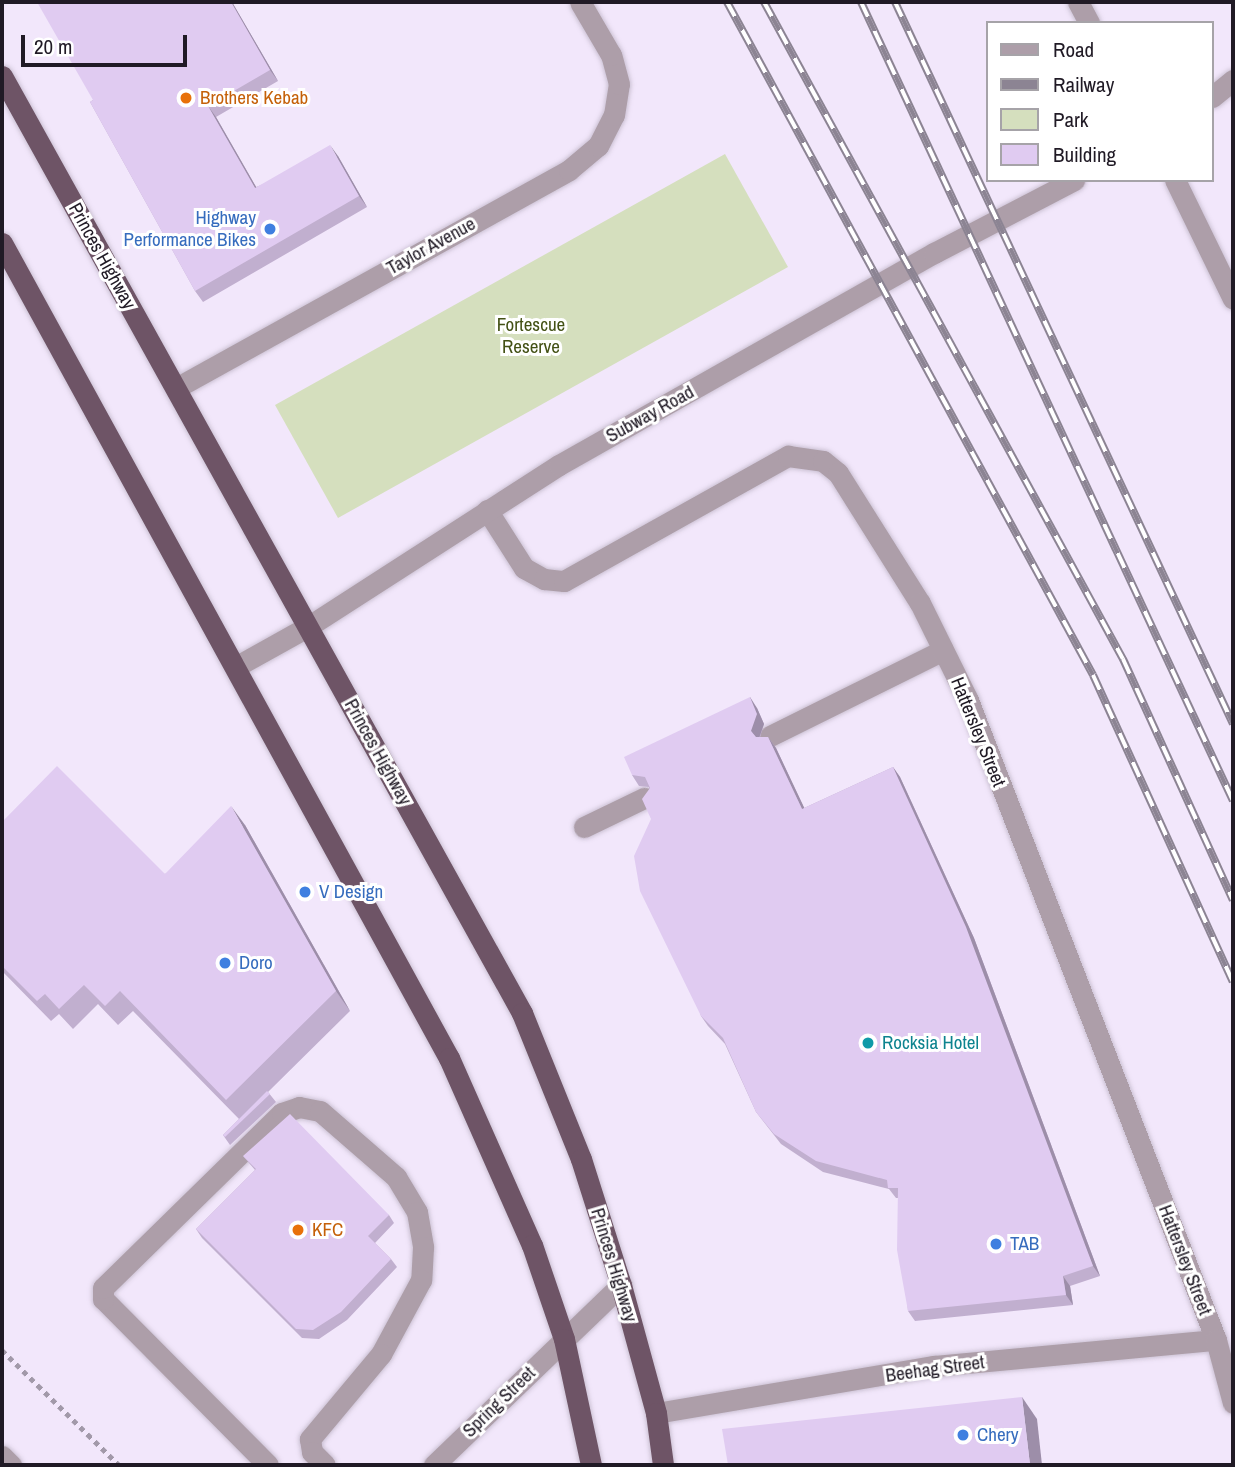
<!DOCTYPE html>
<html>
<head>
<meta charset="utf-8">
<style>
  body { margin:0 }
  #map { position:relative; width:1235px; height:1467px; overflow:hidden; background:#f2e7fb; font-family:"Archivo Narrow",sans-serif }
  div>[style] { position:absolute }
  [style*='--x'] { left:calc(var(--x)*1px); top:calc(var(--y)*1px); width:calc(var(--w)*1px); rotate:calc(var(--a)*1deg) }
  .green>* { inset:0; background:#d5dfbe }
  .path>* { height:4.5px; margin-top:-2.25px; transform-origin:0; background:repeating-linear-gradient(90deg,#a299a9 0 5px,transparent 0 10px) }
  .roads { filter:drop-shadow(0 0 2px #ccc2d4) drop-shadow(0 0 2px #ccc2d4) }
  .service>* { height:21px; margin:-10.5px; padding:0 10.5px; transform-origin:10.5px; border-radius:10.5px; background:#ad9ea9 }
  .minor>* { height:21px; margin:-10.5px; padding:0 10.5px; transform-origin:10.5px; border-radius:10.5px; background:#ad9ea9 }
  .tertiary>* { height:21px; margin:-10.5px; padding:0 10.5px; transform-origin:10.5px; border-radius:10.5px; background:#ad9ea9 }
  .trunk>* { height:21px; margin:-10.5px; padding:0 10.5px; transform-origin:10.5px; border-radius:10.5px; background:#6e5466 }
  .rail>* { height:8px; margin-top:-4px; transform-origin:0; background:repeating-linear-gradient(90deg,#fff 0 16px,#8c8493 0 32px); box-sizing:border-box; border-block:2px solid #8c8493 }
  .wall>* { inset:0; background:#c1afcf }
  .shaded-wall>* { inset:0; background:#9d8ea9 }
  .building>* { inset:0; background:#e0cbf1 }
  .dots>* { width:19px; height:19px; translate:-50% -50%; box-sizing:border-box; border:4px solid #fff; border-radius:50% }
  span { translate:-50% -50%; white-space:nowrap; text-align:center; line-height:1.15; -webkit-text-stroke:6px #fff; paint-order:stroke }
  .food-label { font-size:19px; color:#c56008 }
  .left { translate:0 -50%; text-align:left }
  .shop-label { font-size:19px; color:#366cbe }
  .right { translate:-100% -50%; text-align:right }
  .street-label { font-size:19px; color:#201a25 }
  .park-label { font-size:19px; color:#435115 }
  .culture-label { font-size:19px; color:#0d838f }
  .frame { position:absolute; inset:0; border:4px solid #201a25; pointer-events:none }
  .legend { position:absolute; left:986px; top:21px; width:228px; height:161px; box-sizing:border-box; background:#fff; border:2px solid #a6a3a8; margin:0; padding:9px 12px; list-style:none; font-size:21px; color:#201a25 }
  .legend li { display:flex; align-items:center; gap:14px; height:35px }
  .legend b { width:35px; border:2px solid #a6a3a8 }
  .scale { position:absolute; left:21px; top:35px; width:166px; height:32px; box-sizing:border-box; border:4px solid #201a25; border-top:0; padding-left:9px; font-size:21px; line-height:24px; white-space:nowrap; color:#201a25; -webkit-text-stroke:5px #fff; paint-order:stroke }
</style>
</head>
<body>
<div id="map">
  <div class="green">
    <i style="clip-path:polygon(725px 154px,788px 267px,338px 518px,275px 405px)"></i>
  </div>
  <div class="path">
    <i style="--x:2;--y:1350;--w:164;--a:44.5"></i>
  </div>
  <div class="roads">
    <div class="service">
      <i style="--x:770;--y:736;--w:193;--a:-26.4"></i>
      <i style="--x:584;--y:827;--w:67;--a:-25.8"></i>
      <i style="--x:656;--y:1413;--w:282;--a:-9.6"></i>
      <i style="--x:934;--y:1366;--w:283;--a:-5.3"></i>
      <i style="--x:268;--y:1465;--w:234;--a:-134.8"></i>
      <i style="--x:103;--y:1299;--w:11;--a:-90"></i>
      <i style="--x:103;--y:1288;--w:250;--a:-44.4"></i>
      <i style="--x:282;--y:1113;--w:18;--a:-19"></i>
      <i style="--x:299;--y:1107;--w:21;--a:11"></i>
      <i style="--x:320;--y:1111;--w:101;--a:41"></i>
      <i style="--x:396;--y:1177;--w:41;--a:59"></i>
      <i style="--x:417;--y:1212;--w:36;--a:80"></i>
      <i style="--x:423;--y:1247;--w:33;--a:93"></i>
      <i style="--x:421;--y:1280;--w:84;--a:118.4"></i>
      <i style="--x:381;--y:1354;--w:111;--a:129.9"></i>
      <i style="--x:310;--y:1439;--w:13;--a:81"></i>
      <i style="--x:312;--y:1452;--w:18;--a:45"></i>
    </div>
    <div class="minor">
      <i style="--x:1212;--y:97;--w:27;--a:-39"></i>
      <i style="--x:176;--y:388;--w:449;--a:-29"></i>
      <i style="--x:569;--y:170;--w:38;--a:-40"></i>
      <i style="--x:598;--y:146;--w:35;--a:-63"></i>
      <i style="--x:614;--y:115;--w:31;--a:-81"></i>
      <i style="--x:619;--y:84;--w:30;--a:-105"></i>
      <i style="--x:611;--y:55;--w:61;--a:-120.3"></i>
      <i style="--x:487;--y:510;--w:69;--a:57.5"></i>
      <i style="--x:524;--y:568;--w:23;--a:29"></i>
      <i style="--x:544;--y:579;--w:20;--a:6"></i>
      <i style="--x:564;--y:581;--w:257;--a:-29.2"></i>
      <i style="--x:788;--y:456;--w:35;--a:8"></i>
      <i style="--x:823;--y:461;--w:19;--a:39"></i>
      <i style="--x:838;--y:473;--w:154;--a:57.8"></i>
      <i style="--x:920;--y:603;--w:108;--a:63.7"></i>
      <i style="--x:968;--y:700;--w:686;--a:68.82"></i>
      <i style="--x:1216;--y:1340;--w:65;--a:74.9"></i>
      <i style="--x:237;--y:666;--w:82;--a:-29.1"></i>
      <i style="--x:309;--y:626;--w:297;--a:-32.8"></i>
      <i style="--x:559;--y:465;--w:431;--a:-29.5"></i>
      <i style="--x:934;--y:253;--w:158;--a:-27.5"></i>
      <i style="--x:2;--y:1456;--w:13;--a:45"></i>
    </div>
    <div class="tertiary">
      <i style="--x:1078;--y:2;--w:24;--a:62"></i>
      <i style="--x:1175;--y:180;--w:132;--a:64"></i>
      <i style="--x:434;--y:1465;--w:260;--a:-43.9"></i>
    </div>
    <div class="trunk">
      <i style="--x:2;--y:76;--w:1072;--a:60.97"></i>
      <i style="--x:522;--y:1013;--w:157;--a:68"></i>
      <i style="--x:581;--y:1159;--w:132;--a:72.4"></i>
      <i style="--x:621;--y:1285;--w:133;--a:74.7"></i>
      <i style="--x:656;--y:1413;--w:52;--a:82.3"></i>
      <i style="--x:2;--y:243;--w:930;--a:61.26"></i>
      <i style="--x:449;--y:1058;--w:205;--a:66.1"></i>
      <i style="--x:532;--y:1245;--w:99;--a:71.2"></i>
      <i style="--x:564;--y:1339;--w:129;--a:77.9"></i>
    </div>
  </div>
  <div class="rail">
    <i style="--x:727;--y:2;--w:766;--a:61.46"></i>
    <i style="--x:1093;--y:675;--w:337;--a:65.5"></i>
    <i style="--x:764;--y:2;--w:749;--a:61.35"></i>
    <i style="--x:1123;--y:659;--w:265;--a:65.5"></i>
    <i style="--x:861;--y:2;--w:881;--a:65.03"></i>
    <i style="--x:895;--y:2;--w:797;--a:64.91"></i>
  </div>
  <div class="wall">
    <i style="clip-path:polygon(232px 2px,278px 81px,216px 117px,256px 187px,338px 156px,367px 207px,203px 302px,195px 291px,90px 102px)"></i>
    <i style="clip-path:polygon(757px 708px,764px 724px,760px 737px,768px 737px,776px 748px,804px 808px,893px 767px,900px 777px,974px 938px,1100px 1276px,1070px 1286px,1073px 1305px,915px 1321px,908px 1311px,898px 1198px,896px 1198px,889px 1189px,823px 1172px,781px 1144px,756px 1112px,725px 1044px,708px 1026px,701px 1016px,651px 819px,649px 787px,639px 786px,632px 775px)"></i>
    <i style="clip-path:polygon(2px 822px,165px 874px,245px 825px,350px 1011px,268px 1092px,276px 1102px,230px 1145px,223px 1135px,239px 1119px,133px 1011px,118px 1025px,98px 1004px,73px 1029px,59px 1014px,51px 1021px,2px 971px)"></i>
    <i style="clip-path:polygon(243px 1156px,389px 1215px,394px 1223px,375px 1243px,391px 1259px,397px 1267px,347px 1320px,319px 1339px,302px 1338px,202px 1238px,196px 1229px,255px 1170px)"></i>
  </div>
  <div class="shaded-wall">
    <i style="clip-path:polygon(231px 2px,232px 2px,278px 81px,270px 70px)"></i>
    <i style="clip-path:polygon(208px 106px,216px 117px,263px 199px,255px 188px)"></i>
    <i style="clip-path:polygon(330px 145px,338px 156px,367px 207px,359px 196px)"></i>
    <i style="clip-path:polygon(750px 697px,757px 708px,764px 724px,758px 741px,751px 731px)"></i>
    <i style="clip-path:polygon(768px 737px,776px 748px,810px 820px,802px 809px)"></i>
    <i style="clip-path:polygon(893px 767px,900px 777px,974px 938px,1100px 1276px,1093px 1266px)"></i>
    <i style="clip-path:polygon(231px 806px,245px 825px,350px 1011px,336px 991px)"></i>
    <i style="clip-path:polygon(1063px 1276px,1070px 1286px,1073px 1305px,1066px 1295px)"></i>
    <i style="clip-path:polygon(1022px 1397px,1037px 1419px,1042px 1465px,1030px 1465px)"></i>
  </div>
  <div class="building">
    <i style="clip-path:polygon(37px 2px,231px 2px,270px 70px,208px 106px,255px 188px,330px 145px,359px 196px,195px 291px,90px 102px,93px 100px)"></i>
    <i style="clip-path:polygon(750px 697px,757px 714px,751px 731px,756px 737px,768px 737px,802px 809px,893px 767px,966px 927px,1093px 1266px,1063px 1276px,1066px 1295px,908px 1311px,897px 1250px,898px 1188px,888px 1188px,887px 1180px,816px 1161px,774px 1134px,756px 1112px,723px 1038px,701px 1016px,640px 891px,634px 856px,651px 819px,642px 799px,650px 788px,645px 777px,632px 775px,624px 757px)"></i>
    <i style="clip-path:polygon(57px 766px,165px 874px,231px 806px,336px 991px,226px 1100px,120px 991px,105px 1006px,84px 985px,59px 1009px,45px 994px,37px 1001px,2px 966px,2px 822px)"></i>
    <i style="clip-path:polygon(267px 1091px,270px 1094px,225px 1137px,223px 1135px)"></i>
    <i style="clip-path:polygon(290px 1114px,389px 1215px,368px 1236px,391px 1259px,341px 1312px,313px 1330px,296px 1329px,196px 1229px,256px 1169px,243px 1156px)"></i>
    <i style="clip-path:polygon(1022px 1397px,1030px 1465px,728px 1465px,722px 1429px)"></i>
  </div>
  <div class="dots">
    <i style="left:186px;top:98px;background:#e8710a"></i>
    <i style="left:270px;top:229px;background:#3f7fe0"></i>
    <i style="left:305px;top:892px;background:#3f7fe0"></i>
    <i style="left:225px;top:963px;background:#3f7fe0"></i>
    <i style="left:868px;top:1043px;background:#0f9aa8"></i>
    <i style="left:298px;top:1230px;background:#e8710a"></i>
    <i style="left:996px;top:1244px;background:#3f7fe0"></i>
    <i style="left:963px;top:1435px;background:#3f7fe0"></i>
  </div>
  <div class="food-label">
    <span class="left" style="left:200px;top:98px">Brothers Kebab</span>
    <span class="left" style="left:312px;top:1230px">KFC</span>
  </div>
  <div class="shop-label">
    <span class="right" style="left:256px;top:229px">Highway<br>Performance Bikes</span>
    <span class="left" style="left:319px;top:892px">V Design</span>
    <span class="left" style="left:239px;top:963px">Doro</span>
    <span class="left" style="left:1010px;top:1244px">TAB</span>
    <span class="left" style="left:977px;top:1435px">Chery</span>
  </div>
  <div class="street-label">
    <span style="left:431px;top:246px;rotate:-29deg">Taylor Avenue</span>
    <span style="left:102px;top:256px;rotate:61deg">Princes Highway</span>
    <span style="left:650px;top:414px;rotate:-29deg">Subway Road</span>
    <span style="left:978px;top:732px;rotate:68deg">Hattersley Street</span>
    <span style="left:378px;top:752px;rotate:61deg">Princes Highway</span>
    <span style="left:1185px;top:1260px;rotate:69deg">Hattersley Street</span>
    <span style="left:614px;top:1265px;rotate:73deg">Princes Highway</span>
    <span style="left:935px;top:1369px;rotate:-8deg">Beehag Street</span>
    <span style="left:499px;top:1402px;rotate:-44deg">Spring Street</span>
  </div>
  <div class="park-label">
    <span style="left:531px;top:336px">Fortescue<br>Reserve</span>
  </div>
  <div class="culture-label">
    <span class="left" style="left:882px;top:1043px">Rocksia Hotel</span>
  </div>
  <div class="frame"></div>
  <ul class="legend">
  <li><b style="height:9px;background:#ad9ea9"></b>Road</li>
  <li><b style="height:9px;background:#8c8493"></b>Railway</li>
  <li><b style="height:19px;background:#d5dfbe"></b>Park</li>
  <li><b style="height:19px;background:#e0cbf1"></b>Building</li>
  </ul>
  <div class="scale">20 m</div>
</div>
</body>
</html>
